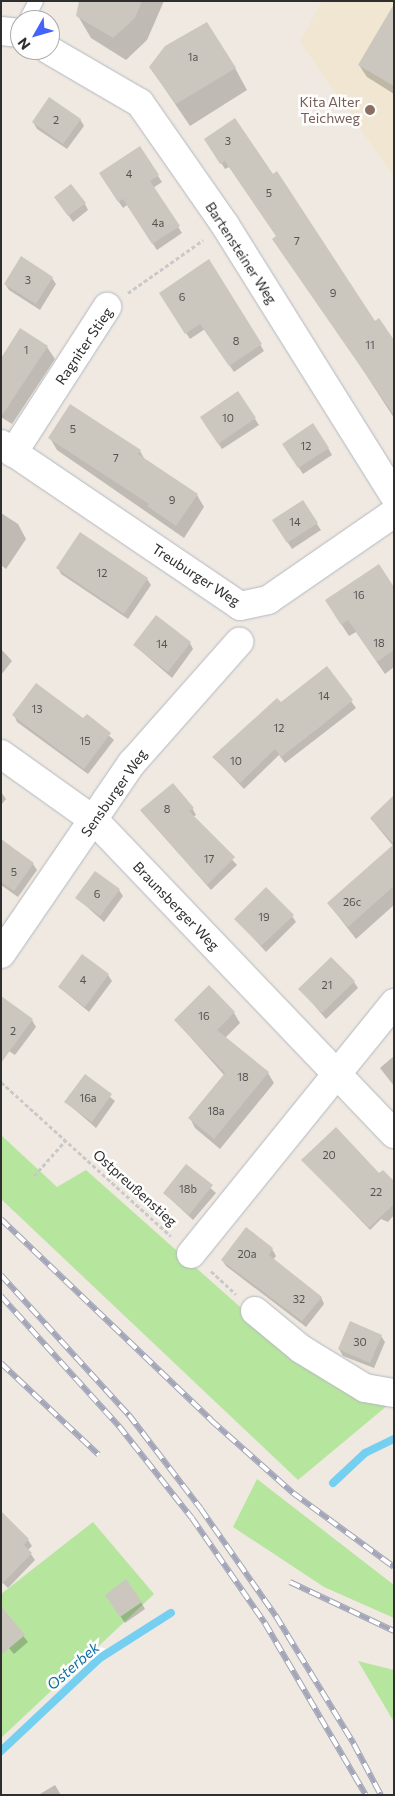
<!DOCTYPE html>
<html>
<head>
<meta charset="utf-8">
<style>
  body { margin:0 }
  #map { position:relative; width:395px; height:1796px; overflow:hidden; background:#efe9e1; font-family:Commissioner,sans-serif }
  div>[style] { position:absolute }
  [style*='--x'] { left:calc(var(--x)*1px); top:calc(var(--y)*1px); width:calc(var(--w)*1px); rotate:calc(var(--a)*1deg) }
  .education>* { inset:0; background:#f0e6d1 }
  .green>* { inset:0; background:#b6e59e }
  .shadow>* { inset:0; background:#0003 }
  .stream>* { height:8px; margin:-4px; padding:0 4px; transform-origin:4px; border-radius:4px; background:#75cff0 }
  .building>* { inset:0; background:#cbc7bf }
  .path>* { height:3px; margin-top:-1.5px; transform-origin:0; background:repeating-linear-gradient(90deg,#c9c9c9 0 4px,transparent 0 6.5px) }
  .roads { filter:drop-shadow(0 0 1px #b4b7c1) drop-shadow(0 0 1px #b4b7c1) }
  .service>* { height:14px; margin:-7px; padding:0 7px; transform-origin:7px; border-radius:7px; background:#fff }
  .minor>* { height:28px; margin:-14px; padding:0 14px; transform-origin:14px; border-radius:14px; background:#fff }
  .rail>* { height:5.5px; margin-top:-2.75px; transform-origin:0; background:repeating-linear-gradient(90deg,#fff 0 11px,#a3a6b8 0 22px); box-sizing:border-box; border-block:1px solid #a3a6b8 }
  .dots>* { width:14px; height:14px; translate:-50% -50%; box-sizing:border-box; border:2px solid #fff; border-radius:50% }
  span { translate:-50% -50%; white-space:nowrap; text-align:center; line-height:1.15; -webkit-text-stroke:5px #fff; paint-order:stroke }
  .number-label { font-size:11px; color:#555452 }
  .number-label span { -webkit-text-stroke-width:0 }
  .education-label { font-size:14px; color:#785e54 }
  .right { translate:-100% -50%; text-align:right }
  .street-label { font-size:14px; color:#2e2e2e }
  .water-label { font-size:15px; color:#0d6fa3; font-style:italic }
  .frame { position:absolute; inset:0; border:2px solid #2e2e2e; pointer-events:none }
  .north { position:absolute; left:10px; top:10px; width:50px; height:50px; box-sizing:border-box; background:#fff; border:1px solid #ababab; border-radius:50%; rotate:232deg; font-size:14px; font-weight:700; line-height:20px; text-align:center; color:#2e2e2e }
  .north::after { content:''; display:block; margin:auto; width:18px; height:22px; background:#4264fb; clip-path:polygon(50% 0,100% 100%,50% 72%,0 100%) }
</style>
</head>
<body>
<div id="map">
  <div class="education">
    <i style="clip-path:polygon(322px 1px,394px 1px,394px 177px,300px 42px)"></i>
  </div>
  <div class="green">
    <i style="clip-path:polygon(1px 1135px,57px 1187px,86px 1170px,302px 1362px,388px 1405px,298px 1480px,1px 1199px)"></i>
    <i style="clip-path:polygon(257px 1479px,394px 1585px,394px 1618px,324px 1587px,233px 1527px)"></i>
    <i style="clip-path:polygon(93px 1522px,154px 1594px,1px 1738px,1px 1594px)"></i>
    <i style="clip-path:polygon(358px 1661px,394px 1670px,394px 1722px)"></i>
  </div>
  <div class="shadow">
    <i style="clip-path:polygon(80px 1px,164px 1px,147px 40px,126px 60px,91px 38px,78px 16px)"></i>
    <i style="clip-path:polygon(394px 35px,394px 94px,367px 77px,359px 65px)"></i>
    <i style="clip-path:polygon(150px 67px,235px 68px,247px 90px,190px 126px)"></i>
    <i style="clip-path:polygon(80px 119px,84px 126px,67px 149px,37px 129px,33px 122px)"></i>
    <i style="clip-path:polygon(206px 140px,394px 342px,394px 418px,277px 237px,229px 167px,225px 169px)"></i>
    <i style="clip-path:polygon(158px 176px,162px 182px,153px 188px,182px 233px,157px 250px,127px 205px,123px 208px,104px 180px)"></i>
    <i style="clip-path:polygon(60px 203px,85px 204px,88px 210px,73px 222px)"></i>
    <i style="clip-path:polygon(209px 261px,264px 351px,234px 372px,205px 329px,190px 339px,164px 300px)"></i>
    <i style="clip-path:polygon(52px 278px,56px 284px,40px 310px,9px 290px,5px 284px)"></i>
    <i style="clip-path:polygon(47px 347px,55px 359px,12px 424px,1px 417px,1px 360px)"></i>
    <i style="clip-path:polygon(238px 393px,259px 425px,222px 449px,205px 424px)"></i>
    <i style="clip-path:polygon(50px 438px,140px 451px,145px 460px,197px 495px,204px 507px,184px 538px,57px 450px)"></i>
    <i style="clip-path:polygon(328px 448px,332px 455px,303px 474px,288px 451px)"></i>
    <i style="clip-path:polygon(302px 502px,321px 530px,292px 549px,277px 526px)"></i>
    <i style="clip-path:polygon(1px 513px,18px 524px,26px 539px,6px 569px,1px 565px)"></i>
    <i style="clip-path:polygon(58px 568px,147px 579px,151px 585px,128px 619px,61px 574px)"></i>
    <i style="clip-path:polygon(334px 613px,394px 614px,394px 667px,385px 674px,356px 632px,349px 636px)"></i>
    <i style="clip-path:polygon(190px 643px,193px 649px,172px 678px,134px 645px)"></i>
    <i style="clip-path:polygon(1px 649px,12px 661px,1px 675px)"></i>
    <i style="clip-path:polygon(327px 668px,356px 708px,285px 763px,279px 755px,244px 789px,214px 757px)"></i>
    <i style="clip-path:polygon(14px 715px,83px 720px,87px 716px,114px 740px,88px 774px,17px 722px)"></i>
    <i style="clip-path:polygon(1px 792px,6px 799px,1px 805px)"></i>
    <i style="clip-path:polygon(394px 803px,394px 847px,371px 819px)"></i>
    <i style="clip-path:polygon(192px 808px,196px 815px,193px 817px,237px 865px,211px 890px,141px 811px)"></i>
    <i style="clip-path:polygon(1px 850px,33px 864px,37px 870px,18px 897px,1px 885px)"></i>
    <i style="clip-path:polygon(394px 863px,394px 905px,356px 939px,328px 903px)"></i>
    <i style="clip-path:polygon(119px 890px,123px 896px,104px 922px,77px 898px)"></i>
    <i style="clip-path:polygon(292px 916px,296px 922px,266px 952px,236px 919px)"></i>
    <i style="clip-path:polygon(108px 975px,112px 981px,89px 1012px,59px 987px)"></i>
    <i style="clip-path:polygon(354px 982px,358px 988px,326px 1019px,300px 989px)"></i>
    <i style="clip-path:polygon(234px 1013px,240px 1023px,225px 1038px,268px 1073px,274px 1083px,220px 1149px,195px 1128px,190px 1118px,225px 1076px,175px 1020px)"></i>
    <i style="clip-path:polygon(32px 1020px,36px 1027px,15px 1055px,1px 1046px)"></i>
    <i style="clip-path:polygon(394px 1056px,394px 1086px,380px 1068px)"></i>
    <i style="clip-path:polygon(85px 1076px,115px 1101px,96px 1128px,66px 1102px)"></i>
    <i style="clip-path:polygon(303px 1160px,379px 1175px,394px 1183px,394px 1215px,388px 1222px,381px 1219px,370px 1230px)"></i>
    <i style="clip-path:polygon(186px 1166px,216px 1193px,193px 1220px,164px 1193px)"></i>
    <i style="clip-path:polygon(246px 1229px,272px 1249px,276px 1256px,273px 1260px,321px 1297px,324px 1304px,306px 1327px,226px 1266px,222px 1260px)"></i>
    <i style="clip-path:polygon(381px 1336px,385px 1342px,374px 1368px,343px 1356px,339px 1349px)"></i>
    <i style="clip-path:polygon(1px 1513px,28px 1540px,32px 1546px,28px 1550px,35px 1560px,8px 1588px,1px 1581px)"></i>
    <i style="clip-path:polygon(110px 1601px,141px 1602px,145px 1609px,125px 1623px)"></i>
    <i style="clip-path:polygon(7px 1615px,28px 1642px,14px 1654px,1px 1639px)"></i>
    <i style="clip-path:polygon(55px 1785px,61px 1795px,41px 1795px,40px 1794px)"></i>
  </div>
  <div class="stream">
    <i style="--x:333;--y:1483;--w:44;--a:-43.2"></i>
    <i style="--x:365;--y:1453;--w:32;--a:-26"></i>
    <i style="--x:1;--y:1751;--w:136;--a:-43.2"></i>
    <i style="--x:100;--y:1658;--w:84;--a:-32.4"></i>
  </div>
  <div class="building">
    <i style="clip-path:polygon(79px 1px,142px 1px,135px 18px,113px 38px,76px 16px)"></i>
    <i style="clip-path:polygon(394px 4px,394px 86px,358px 65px)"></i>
    <i style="clip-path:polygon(207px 22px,236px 68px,176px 104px,149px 67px,165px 46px)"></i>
    <i style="clip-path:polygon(49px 97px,81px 119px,63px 144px,32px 122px)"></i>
    <i style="clip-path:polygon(235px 118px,273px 174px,277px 171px,375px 321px,379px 318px,394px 340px,394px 415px,272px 239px,276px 236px,225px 161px,220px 164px,204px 139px)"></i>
    <i style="clip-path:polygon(140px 146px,159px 175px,150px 181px,180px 226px,152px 244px,123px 199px,118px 202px,99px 173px)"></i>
    <i style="clip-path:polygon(71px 184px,86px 203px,68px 216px,54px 197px)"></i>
    <i style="clip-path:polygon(21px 256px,53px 277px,36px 304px,4px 284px)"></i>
    <i style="clip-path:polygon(209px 259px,262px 344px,229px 366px,200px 324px,185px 334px,159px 293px)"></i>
    <i style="clip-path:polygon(20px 328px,48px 346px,1px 417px,1px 358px)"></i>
    <i style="clip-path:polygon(238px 391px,256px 418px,218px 444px,200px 417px)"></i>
    <i style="clip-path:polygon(70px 404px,141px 450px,138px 454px,198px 494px,176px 526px,147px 506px,149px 504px,48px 438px)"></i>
    <i style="clip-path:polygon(313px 423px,329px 448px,298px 468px,282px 444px)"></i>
    <i style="clip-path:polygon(303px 500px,318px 523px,287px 543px,272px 520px)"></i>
    <i style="clip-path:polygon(80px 532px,148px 578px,124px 614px,56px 568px)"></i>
    <i style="clip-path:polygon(379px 564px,394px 587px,394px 650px,377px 662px,348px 620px,341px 625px,325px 600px)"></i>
    <i style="clip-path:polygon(156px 615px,191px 642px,168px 672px,133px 645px)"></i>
    <i style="clip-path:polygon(327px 666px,353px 700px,321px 726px,281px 757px,275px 749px,240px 783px,212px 757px,277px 698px,281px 702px)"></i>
    <i style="clip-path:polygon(36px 683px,83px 718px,87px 714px,111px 733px,84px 769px,12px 715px)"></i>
    <i style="clip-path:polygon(173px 783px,194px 808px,189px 811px,235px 857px,207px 885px,140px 810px)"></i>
    <i style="clip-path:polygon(394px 795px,394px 886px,348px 927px,327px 903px,394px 844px,370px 818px)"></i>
    <i style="clip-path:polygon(1px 839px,34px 863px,14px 891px,1px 882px)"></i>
    <i style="clip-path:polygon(95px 871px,120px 889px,100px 916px,75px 898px)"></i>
    <i style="clip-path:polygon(266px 887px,294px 915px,261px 946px,234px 919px)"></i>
    <i style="clip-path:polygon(82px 954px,109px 974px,85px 1007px,58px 987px)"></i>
    <i style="clip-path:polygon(331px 957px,355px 981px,322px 1013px,298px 989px)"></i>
    <i style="clip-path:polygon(209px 985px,235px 1012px,217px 1030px,269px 1072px,214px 1139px,188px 1118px,225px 1073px,174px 1020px)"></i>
    <i style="clip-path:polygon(1px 996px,33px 1019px,1px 1063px)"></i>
    <i style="clip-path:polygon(85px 1074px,112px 1094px,92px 1122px,64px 1102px)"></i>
    <i style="clip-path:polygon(336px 1127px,379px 1173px,383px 1170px,394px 1181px,394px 1204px,369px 1228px,301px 1160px)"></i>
    <i style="clip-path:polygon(186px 1164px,213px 1185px,189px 1215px,163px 1193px)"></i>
    <i style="clip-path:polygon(246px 1227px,273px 1248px,269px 1255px,322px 1297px,302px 1321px,221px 1260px)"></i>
    <i style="clip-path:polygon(350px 1321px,382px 1335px,370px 1363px,338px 1349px)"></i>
    <i style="clip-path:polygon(1px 1511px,29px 1539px,24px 1545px,32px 1553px,1px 1585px)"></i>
    <i style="clip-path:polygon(126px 1579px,142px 1602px,120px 1617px,105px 1595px)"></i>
    <i style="clip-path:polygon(1px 1606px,25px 1635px,1px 1655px)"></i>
  </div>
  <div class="path">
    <i style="--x:128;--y:293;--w:92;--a:-35.2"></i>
    <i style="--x:1;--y:1082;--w:229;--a:42.2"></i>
    <i style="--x:34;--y:1176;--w:48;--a:-48.4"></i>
    <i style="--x:211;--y:1271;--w:34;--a:43"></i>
  </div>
  <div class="roads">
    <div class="service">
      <i style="--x:26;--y:20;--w:21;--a:-62"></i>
    </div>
    <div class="minor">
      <i style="--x:1;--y:31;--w:19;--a:6"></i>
      <i style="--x:49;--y:50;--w:105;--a:30.2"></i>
      <i style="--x:140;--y:103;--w:149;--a:55.1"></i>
      <i style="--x:225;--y:225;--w:319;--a:58"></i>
      <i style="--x:1;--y:444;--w:289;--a:34.1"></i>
      <i style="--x:240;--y:606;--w:29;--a:-12"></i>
      <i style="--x:268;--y:600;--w:153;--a:-34.6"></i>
      <i style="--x:13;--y:453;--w:174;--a:-57.2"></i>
      <i style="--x:1;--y:754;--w:115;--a:35.5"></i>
      <i style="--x:95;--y:821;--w:433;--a:46.3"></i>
      <i style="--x:1;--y:954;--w:232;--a:-55.6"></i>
      <i style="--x:132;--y:763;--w:162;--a:-48.5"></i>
      <i style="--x:191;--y:1254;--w:323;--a:-51"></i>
      <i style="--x:255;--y:1311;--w:60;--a:39.6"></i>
      <i style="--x:301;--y:1349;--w:75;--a:31.4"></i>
      <i style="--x:365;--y:1388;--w:29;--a:10"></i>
    </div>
  </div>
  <div class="rail">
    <i style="--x:1;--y:1219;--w:291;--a:43.7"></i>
    <i style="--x:211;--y:1420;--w:110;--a:41.7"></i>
    <i style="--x:293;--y:1493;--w:125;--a:36.2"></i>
    <i style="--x:1;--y:1275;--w:190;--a:47.6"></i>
    <i style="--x:129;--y:1415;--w:118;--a:52.5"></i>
    <i style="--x:201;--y:1509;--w:131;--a:55"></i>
    <i style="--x:276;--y:1616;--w:150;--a:58.6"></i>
    <i style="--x:354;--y:1744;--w:58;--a:62.1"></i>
    <i style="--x:1;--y:1296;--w:176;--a:47.8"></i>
    <i style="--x:119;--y:1426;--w:117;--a:51.6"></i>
    <i style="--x:192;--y:1518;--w:128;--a:55.2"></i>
    <i style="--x:265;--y:1623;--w:199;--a:59.6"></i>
    <i style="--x:1;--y:1363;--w:134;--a:43.2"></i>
    <i style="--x:290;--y:1582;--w:115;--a:25.2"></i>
  </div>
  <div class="dots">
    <i style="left:370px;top:110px;background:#8d6e63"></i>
  </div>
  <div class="number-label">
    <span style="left:193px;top:57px">1a</span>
    <span style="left:56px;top:120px">2</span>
    <span style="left:228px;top:141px">3</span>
    <span style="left:129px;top:174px">4</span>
    <span style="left:269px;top:193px">5</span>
    <span style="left:158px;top:223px">4a</span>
    <span style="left:297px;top:241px">7</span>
    <span style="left:28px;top:280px">3</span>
    <span style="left:333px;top:293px">9</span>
    <span style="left:182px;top:297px">6</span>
    <span style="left:236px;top:341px">8</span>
    <span style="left:370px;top:345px">11</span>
    <span style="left:26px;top:350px">1</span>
    <span style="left:228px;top:418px">10</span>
    <span style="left:73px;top:429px">5</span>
    <span style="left:306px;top:446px">12</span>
    <span style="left:116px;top:458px">7</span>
    <span style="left:172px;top:500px">9</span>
    <span style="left:295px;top:522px">14</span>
    <span style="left:102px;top:573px">12</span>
    <span style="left:359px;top:595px">16</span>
    <span style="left:379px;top:643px">18</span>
    <span style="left:162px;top:644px">14</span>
    <span style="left:324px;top:696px">14</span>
    <span style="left:37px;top:709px">13</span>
    <span style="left:279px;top:728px">12</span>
    <span style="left:85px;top:741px">15</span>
    <span style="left:236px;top:761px">10</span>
    <span style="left:167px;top:809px">8</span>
    <span style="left:209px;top:859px">17</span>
    <span style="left:14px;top:872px">5</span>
    <span style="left:97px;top:894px">6</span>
    <span style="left:352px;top:902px">26c</span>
    <span style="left:264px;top:917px">19</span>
    <span style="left:83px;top:980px">4</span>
    <span style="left:327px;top:985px">21</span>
    <span style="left:204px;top:1016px">16</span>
    <span style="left:13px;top:1031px">2</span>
    <span style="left:243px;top:1077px">18</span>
    <span style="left:88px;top:1098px">16a</span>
    <span style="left:216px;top:1111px">18a</span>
    <span style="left:329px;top:1155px">20</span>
    <span style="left:188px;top:1189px">18b</span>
    <span style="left:376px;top:1192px">22</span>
    <span style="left:247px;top:1254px">20a</span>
    <span style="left:299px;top:1299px">32</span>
    <span style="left:360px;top:1342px">30</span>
  </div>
  <div class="education-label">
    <span class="right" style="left:360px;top:110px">Kita Alter<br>Teichweg</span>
  </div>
  <div class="street-label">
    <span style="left:241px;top:253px;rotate:57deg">Bartensteiner Weg</span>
    <span style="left:84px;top:346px;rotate:-56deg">Ragniter Stieg</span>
    <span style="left:196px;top:575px;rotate:33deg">Treuburger Weg</span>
    <span style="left:114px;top:793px;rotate:-55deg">Sensburger Weg</span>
    <span style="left:176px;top:906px;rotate:46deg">Braunsberger Weg</span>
    <span style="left:135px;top:1188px;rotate:42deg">Ostpreußenstieg</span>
  </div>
  <div class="water-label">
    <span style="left:73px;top:1666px;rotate:-41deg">Osterbek</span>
  </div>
  <div class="frame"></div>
  <div class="north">N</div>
</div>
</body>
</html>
